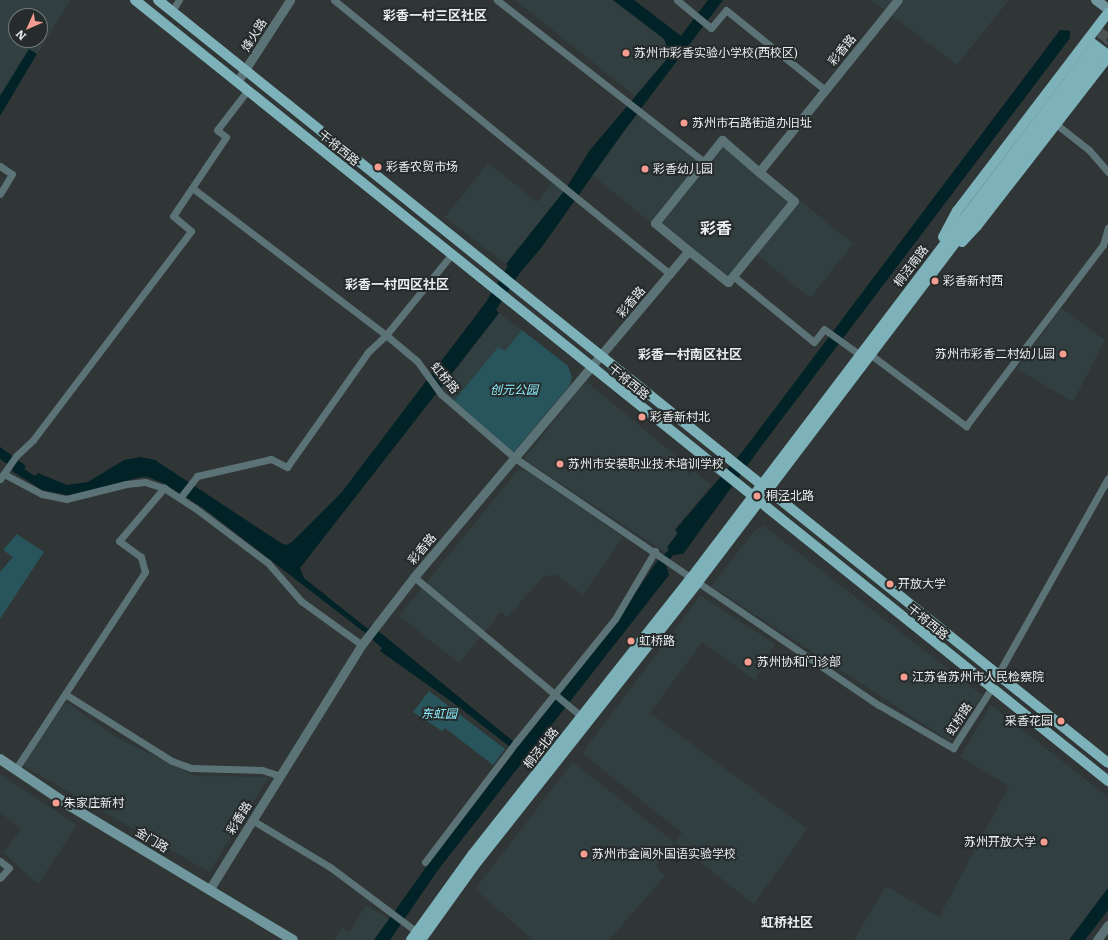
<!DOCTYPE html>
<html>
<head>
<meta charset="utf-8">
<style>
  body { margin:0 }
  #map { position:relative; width:1108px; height:940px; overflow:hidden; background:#303535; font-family:Literata,"Noto Sans SC",serif }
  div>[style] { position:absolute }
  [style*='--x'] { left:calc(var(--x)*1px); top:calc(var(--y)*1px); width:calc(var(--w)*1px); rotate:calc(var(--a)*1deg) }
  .built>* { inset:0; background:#323f41 }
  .green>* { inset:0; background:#28545b }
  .water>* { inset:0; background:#012227 }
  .primary-tunnel>* { height:10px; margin-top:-5px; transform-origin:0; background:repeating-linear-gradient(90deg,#4c5151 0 10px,transparent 0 15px) }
  .minor>* { height:7px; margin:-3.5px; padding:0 3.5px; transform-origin:3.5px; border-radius:3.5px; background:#5b7377 }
  .tertiary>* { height:9px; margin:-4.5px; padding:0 4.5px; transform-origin:4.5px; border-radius:4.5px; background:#5b7377 }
  .secondary>* { height:10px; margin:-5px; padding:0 5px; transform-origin:5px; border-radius:5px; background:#6f979d }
  .primary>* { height:10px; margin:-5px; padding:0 5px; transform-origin:5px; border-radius:5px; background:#7eb2ba }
  .dots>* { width:11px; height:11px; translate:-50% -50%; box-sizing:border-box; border:2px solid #262b2b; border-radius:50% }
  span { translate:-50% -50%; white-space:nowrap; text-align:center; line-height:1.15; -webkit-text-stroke:4px #262b2b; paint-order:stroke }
  .street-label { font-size:12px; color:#eaedee }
  .poi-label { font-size:12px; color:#eaedee }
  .left { translate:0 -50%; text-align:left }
  .right { translate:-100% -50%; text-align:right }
  .park-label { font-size:12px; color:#8defff; font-style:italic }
  .neighbourhood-label { font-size:13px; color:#eaedee; font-weight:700 }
  .district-label { font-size:16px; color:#eaedee; font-weight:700 }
  .north { position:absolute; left:8px; top:8px; width:40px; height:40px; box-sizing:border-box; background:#262b2b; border:1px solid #747979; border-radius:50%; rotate:225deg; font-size:11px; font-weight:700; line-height:16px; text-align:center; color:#eaedee }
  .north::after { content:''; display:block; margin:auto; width:14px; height:18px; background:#f59d90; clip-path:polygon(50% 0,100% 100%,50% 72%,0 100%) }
</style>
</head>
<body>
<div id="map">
  <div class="built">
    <i style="clip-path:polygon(evenodd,0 0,70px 0,0 116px,0 0,16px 16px,40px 16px,40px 40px,16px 40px,16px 16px)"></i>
    <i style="clip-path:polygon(515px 0,613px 0,674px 46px,667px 59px,635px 96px)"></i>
    <i style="clip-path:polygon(871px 0,1009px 0,957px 65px)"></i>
    <i style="clip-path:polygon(637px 114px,698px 162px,721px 135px,853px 244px,810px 298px,755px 253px,729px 286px,592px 175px)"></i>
    <i style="clip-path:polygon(488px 163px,537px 202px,554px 180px,565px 190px,506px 264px,445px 217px)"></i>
    <i style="clip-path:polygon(1061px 308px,1105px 340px,1073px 402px,1017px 369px)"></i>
    <i style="clip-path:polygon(499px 313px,522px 330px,505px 352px,498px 347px,453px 402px,442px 388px)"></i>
    <i style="clip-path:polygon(588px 383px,711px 485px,675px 529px,678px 532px,666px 553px,524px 459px,583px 385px)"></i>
    <i style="clip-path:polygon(519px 469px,527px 471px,623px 537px,583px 595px,555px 574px,551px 577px,545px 575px,507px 617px,501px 612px,459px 663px,399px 616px)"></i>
    <i style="clip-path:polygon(764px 526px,982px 695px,951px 742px,711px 586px,755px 530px)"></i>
    <i style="clip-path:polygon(699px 597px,703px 597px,775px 644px,755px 680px,702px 642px,650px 713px,807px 829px,754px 904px,674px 842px,656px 866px,665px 876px,609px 940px,533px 940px,475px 889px,573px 762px,674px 842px,682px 833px,582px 753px)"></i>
    <i style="clip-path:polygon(66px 702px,116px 737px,196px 776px,269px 777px,209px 872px,22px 765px)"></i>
    <i style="clip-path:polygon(991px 705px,1108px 797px,1108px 888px,1069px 940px,854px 940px,886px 886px,939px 917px,1009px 786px,960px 757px)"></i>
    <i style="clip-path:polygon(0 774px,77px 825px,38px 884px,3px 852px,21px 830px,0 812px)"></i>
    <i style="clip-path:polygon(366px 905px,389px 919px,374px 940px,334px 940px,342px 928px,349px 932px)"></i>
  </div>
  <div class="green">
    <i style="clip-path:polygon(522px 330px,568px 366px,572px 377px,570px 385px,513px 453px,453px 402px,498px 347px,505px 351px)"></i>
    <i style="clip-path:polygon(17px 534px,44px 552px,0 619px,0 572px,13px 557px,3px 550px)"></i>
    <i style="clip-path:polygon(429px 691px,505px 749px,493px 765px,445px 728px,442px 731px,413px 712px)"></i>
  </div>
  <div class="water">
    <i style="clip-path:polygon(613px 0,634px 0,681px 36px,708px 0,723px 0,624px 131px,541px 248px,519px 274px,496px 310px,499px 313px,300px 568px,304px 578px,368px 629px,371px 625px,519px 746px,604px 638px,658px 560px,669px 550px,667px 547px,678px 533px,675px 530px,743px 451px,1060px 30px,1070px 31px,1070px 38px,760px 448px,683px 554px,673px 555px,666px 565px,669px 575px,438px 870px,390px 940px,374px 940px,427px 866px,515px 751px,459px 707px,380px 651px,382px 648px,364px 632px,203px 508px,163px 483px,148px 477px,141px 477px,72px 496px,42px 490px,12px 471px,13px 468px,0 459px,0 447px,26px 466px,24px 469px,35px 476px,38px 473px,67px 485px,88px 482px,124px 460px,141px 457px,155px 460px,281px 543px,286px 545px,292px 542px,342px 492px,486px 302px,508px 266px,506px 264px,565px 190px,590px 150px,667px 59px,668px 49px,664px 39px)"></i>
    <i style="clip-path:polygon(29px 49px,37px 54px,0 116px,0 96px)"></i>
    <i style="clip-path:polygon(1108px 888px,1108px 910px,1085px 940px,1069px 940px)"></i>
  </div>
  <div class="primary-tunnel">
    <i style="--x:1091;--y:51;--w:28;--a:-52"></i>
    <i style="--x:1097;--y:56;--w:18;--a:-52"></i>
  </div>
  <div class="minor">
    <i style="--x:334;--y:0;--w:434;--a:39.2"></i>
    <i style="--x:497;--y:0;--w:263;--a:38"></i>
    <i style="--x:677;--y:0;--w:44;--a:39.5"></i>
    <i style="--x:711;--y:28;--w:23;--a:-50"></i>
    <i style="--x:726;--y:10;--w:127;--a:38.9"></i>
    <i style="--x:172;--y:11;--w:13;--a:-58"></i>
    <i style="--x:1056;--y:124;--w:42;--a:38.2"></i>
    <i style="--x:1089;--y:150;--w:29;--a:49"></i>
    <i style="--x:0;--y:166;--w:14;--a:34"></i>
    <i style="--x:12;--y:174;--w:23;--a:121"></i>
    <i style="--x:451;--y:255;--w:103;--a:129.1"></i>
    <i style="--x:386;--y:335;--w:40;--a:40"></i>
    <i style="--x:417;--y:361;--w:41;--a:54"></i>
    <i style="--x:441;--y:394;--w:98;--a:40.9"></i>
    <i style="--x:515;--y:458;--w:440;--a:34.2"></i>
    <i style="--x:879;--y:705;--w:86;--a:30.2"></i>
    <i style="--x:953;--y:748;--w:70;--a:-57.2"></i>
    <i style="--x:733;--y:276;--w:104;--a:39.2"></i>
    <i style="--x:814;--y:342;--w:16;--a:-52"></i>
    <i style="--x:824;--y:329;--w:48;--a:35.7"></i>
    <i style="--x:867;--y:352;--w:124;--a:36.8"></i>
    <i style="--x:966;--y:426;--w:227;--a:-52.9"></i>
    <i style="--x:1103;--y:245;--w:18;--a:-74"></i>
    <i style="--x:4;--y:474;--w:43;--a:27.8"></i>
    <i style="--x:42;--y:494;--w:25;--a:12"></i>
    <i style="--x:66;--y:499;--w:62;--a:-14"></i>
    <i style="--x:126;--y:484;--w:19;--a:-6"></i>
    <i style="--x:145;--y:482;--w:20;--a:18"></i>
    <i style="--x:164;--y:488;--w:37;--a:33"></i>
    <i style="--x:195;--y:508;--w:91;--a:37"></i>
    <i style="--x:268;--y:563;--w:50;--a:49"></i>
    <i style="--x:301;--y:601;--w:75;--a:35.8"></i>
    <i style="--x:0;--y:479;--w:28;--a:-55"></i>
    <i style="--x:16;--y:456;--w:23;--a:-43"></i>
    <i style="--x:33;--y:440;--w:262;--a:-52.9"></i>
    <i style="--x:191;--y:231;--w:23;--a:-140"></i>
    <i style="--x:173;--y:216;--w:95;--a:-56.1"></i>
    <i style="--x:226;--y:137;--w:11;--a:-142"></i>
    <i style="--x:217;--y:130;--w:49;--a:-52.4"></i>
    <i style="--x:180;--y:498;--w:28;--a:-52"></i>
    <i style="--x:197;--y:476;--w:76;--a:-12.9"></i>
    <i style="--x:271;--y:459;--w:18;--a:27"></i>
    <i style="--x:287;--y:467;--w:141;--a:-54.8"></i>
    <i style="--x:368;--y:352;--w:25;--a:-43"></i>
    <i style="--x:386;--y:335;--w:243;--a:-142.8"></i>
    <i style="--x:414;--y:577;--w:219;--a:39.8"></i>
    <i style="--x:997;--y:676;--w:227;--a:-60.7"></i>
    <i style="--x:65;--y:694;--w:126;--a:32.1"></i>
    <i style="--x:172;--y:761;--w:20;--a:20"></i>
    <i style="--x:191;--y:768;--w:71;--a:1.6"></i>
    <i style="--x:262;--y:770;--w:19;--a:18"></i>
    <i style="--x:15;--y:770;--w:237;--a:-56.7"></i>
    <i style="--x:145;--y:572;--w:16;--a:-105"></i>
    <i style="--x:141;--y:557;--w:27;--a:-144"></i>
    <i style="--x:119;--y:541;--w:70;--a:-49.7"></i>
    <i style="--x:252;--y:820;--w:91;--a:31.1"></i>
    <i style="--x:330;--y:867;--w:109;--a:36.8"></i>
    <i style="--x:0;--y:861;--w:11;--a:38"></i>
    <i style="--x:9;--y:868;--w:13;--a:132"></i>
    <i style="--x:425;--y:862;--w:151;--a:-52.8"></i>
    <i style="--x:516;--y:742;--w:158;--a:-51.2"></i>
    <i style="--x:615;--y:619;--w:79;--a:-59.5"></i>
  </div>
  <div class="tertiary">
    <i style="--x:237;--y:82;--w:98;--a:-57.1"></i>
    <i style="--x:689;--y:251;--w:50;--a:38.5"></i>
    <i style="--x:728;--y:282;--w:104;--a:-50.8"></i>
    <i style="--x:794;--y:201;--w:45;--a:-140.4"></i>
    <i style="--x:209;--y:890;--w:291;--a:-58.1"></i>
    <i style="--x:363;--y:643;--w:83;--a:-52.3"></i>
    <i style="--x:414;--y:577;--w:426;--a:-49.9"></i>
    <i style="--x:689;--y:251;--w:44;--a:-140.5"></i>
    <i style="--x:655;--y:223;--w:107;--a:-51.1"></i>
    <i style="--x:722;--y:140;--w:49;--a:40.9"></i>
    <i style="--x:759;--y:172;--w:221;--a:-51.1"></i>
    <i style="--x:1097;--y:940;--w:19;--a:-54"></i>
  </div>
  <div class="secondary">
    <i style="--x:1096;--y:0;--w:15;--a:37"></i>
    <i style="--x:0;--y:759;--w:84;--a:33.9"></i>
    <i style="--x:70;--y:806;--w:260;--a:31"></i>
  </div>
  <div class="primary">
    <i style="--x:135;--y:0;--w:1248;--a:38.75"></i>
    <i style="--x:158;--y:0;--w:1218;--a:38.77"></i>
    <i style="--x:1088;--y:40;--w:25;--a:37"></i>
    <i style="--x:943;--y:237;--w:30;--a:-62"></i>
    <i style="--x:957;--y:211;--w:249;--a:-52.7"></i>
    <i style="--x:962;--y:242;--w:22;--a:-47"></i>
    <i style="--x:977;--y:226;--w:214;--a:-52.2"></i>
    <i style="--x:411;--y:940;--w:105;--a:-54.3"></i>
    <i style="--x:472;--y:855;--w:353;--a:-51.7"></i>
    <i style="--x:691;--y:578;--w:662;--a:-52.8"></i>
    <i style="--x:421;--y:940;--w:91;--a:-54.4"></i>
    <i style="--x:474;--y:866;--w:362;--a:-51.7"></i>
    <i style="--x:698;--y:582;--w:660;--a:-52.82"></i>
  </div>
  <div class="dots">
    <i style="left:626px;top:53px;background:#f59d90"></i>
    <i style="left:684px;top:123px;background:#f59d90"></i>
    <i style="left:378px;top:167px;background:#f59d90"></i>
    <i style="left:645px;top:169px;background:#f59d90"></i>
    <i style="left:935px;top:281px;background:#f59d90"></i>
    <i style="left:1063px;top:354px;background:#f59d90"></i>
    <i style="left:642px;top:417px;background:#f59d90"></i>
    <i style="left:560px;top:464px;background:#f59d90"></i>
    <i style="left:757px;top:496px;background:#f59d90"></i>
    <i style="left:890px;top:584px;background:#f59d90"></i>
    <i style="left:631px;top:641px;background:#f59d90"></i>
    <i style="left:748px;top:662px;background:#f59d90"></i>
    <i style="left:904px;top:677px;background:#f59d90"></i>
    <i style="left:1061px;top:721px;background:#f59d90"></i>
    <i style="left:56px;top:803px;background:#f59d90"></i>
    <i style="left:1044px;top:842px;background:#f59d90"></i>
    <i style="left:584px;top:854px;background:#f59d90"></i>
  </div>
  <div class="street-label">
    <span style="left:254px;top:35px;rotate:-58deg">烽火路</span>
    <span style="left:842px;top:50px;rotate:-51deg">彩香路</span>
    <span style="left:339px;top:148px;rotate:39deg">干将西路</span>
    <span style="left:911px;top:266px;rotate:-53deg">桐泾南路</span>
    <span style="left:631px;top:302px;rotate:-50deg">彩香路</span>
    <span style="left:445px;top:378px;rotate:50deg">虹桥路</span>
    <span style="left:629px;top:382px;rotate:39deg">干将西路</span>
    <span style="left:422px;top:549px;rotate:-50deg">彩香路</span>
    <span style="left:928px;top:622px;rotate:39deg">干将西路</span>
    <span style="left:959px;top:719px;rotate:-57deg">虹桥路</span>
    <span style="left:541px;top:748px;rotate:-52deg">桐泾北路</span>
    <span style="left:239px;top:818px;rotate:-58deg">彩香路</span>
    <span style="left:152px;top:840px;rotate:31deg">金门路</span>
  </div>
  <div class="poi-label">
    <span class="left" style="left:634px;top:53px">苏州市彩香实验小学校(西校区)</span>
    <span class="left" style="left:692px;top:123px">苏州市石路街道办旧址</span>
    <span class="left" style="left:386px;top:167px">彩香农贸市场</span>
    <span class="left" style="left:653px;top:169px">彩香幼儿园</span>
    <span class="left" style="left:943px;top:281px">彩香新村西</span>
    <span class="right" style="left:1055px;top:354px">苏州市彩香二村幼儿园</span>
    <span class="left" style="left:650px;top:417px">彩香新村北</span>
    <span class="left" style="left:568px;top:464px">苏州市安装职业技术培训学校</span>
    <span class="left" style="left:766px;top:496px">桐泾北路</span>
    <span class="left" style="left:898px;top:584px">开放大学</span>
    <span class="left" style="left:639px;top:641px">虹桥路</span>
    <span class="left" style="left:757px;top:662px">苏州协和门诊部</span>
    <span class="left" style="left:912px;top:677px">江苏省苏州市人民检察院</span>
    <span class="right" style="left:1053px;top:721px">采香花园</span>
    <span class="left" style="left:64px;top:803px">朱家庄新村</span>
    <span class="right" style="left:1036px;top:842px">苏州开放大学</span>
    <span class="left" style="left:592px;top:854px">苏州市金阊外国语实验学校</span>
  </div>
  <div class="park-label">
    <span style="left:514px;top:390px">创元公园</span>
    <span style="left:439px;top:714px">东虹园</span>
  </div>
  <div class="neighbourhood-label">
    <span style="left:435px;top:15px">彩香一村三区社区</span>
    <span style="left:397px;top:284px">彩香一村四区社区</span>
    <span style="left:690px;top:354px">彩香一村南区社区</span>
    <span style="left:787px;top:922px">虹桥社区</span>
  </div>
  <div class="district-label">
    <span style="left:716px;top:227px">彩香</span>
  </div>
  <div class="north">N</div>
</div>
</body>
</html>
